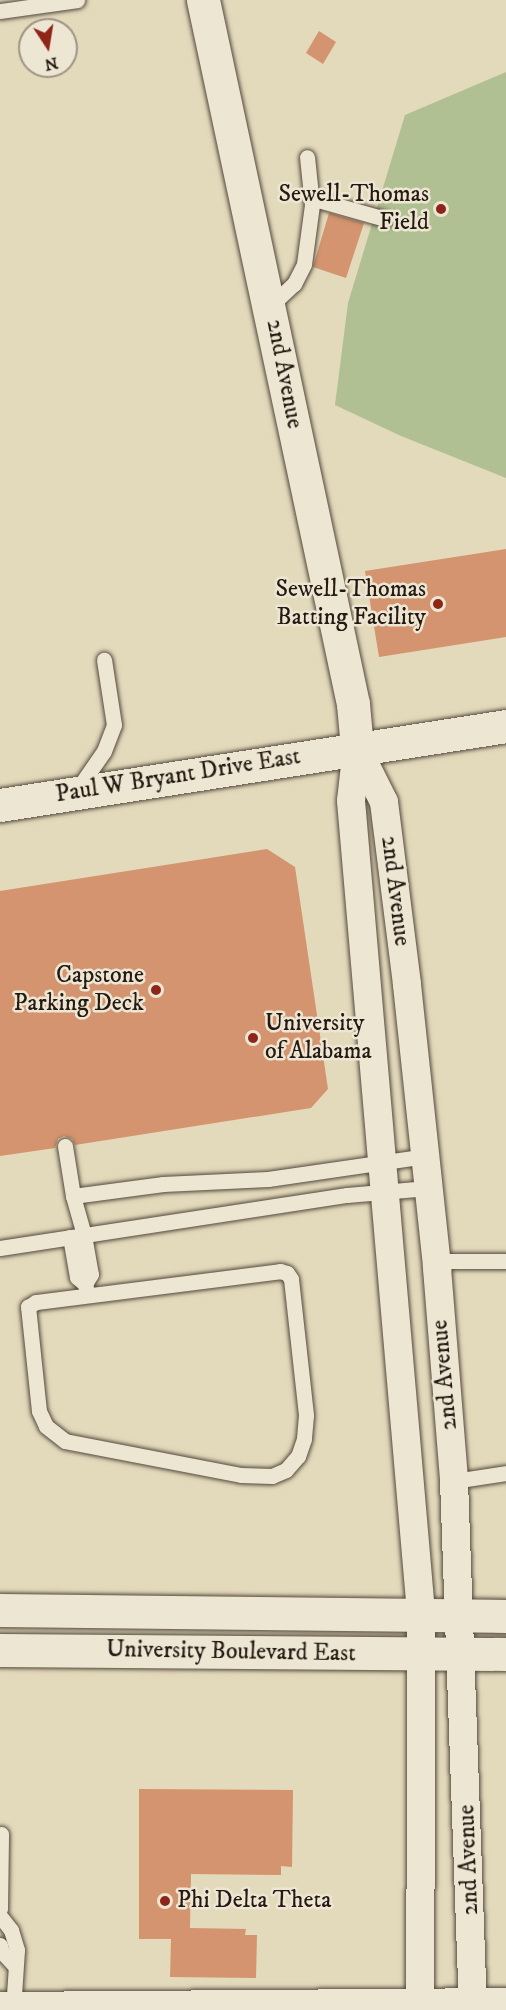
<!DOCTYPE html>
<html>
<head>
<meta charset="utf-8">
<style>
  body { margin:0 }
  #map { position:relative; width:506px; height:2010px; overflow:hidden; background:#e3d9bb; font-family:"IM FELL DW Pica",serif }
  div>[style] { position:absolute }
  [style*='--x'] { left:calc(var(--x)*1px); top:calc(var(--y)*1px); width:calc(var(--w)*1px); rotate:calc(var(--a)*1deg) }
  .green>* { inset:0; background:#b0c093 }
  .building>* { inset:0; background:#d3946f }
  .roads { filter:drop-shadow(0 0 2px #54493c) drop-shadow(0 0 2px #54493c) }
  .lane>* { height:15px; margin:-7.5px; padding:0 7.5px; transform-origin:7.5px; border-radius:7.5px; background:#ede6d3 }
  .street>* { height:28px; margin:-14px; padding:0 14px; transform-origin:14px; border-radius:14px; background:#ede6d3 }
  .secondary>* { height:33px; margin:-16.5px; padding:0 16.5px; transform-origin:16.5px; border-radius:16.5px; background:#ede6d3 }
  .dots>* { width:16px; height:16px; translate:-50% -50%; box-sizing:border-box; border:3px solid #ede6d3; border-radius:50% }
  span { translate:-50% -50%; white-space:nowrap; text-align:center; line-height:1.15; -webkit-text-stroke:5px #ede6d3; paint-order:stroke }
  .poi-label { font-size:24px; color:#251912 }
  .right { translate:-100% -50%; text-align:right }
  .left { translate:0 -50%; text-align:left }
  .street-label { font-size:24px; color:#251912 }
  .north { position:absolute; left:18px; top:18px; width:60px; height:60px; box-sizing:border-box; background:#ede6d3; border:2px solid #9d9486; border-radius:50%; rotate:168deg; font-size:16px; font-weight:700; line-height:24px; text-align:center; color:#251912 }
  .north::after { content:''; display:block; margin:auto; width:21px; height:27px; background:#8f2418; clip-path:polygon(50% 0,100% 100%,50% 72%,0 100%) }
</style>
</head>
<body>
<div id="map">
  <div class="green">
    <i style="clip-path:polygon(506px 72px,506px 478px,401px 436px,335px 405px,348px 303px,405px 115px)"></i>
  </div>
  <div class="building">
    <i style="clip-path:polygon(319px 31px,336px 42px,323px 64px,306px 53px)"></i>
    <i style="clip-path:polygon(329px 213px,364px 223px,346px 278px,313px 267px)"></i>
    <i style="clip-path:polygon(506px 549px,506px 637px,379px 657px,365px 571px)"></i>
    <i style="clip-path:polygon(267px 849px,295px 867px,328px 1089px,311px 1108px,75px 1145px,72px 1139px,64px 1136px,58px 1139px,55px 1148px,0 1156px,0 891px)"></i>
    <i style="clip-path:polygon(139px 1789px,293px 1790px,292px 1867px,281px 1866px,281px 1875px,191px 1874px,190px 1928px,246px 1929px,245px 1935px,257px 1935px,256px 1978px,170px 1977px,171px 1939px,139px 1939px)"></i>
  </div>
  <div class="roads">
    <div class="lane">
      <i style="--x:0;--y:11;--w:78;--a:-8.1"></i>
      <i style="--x:311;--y:198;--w:77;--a:15.8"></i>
      <i style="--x:270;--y:306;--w:33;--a:-43"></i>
      <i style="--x:294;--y:284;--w:22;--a:-63"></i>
      <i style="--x:304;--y:264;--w:60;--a:-82.3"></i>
      <i style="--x:312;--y:205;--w:48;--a:-95.9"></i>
      <i style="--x:77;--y:790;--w:47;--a:-55.3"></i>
      <i style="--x:104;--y:751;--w:28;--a:-69"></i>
      <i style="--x:114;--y:725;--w:66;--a:-98.7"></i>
      <i style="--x:65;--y:1146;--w:51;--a:80.9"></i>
      <i style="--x:73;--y:1196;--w:91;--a:-7.6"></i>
      <i style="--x:163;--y:1184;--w:105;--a:-2.7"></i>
      <i style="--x:268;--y:1179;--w:159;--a:-8.3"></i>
      <i style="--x:73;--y:1196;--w:41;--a:74.2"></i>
      <i style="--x:84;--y:1235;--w:40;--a:80"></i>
      <i style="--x:91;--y:1274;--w:12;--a:121"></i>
      <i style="--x:70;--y:1237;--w:41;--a:80.1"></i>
      <i style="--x:77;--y:1277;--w:11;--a:41"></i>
      <i style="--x:85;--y:1284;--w:8;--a:76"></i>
      <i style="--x:0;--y:1248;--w:351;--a:-8.7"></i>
      <i style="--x:347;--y:1195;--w:81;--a:-4.9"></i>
      <i style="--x:436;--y:1261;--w:70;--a:0"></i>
      <i style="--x:280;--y:1271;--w:7;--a:16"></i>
      <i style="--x:287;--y:1273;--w:7;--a:56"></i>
      <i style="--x:291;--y:1279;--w:137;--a:83.7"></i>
      <i style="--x:306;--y:1415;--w:24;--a:95"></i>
      <i style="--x:304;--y:1439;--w:18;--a:109"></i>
      <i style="--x:298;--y:1456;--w:18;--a:131"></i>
      <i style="--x:286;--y:1470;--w:15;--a:157"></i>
      <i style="--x:272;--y:1476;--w:31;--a:-178"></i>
      <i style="--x:241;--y:1475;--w:179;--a:-169.1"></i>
      <i style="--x:65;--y:1441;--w:24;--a:-142"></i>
      <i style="--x:46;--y:1426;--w:17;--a:-115"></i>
      <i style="--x:39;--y:1411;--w:105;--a:-96"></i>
      <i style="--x:28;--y:1307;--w:9;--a:-32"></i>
      <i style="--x:36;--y:1302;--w:246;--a:-7.2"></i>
      <i style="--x:454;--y:1481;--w:53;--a:-8.7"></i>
      <i style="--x:0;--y:1909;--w:75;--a:-89.2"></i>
      <i style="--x:0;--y:1916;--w:18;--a:52"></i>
      <i style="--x:11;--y:1930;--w:21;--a:73"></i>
      <i style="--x:17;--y:1950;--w:60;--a:93.8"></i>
      <i style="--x:0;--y:1945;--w:7;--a:74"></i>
      <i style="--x:2;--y:1952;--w:19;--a:47"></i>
    </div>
    <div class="street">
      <i style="--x:357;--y:748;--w:60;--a:63.4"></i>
      <i style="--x:384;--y:802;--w:184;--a:82.8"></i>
      <i style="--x:407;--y:985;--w:285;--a:83.9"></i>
      <i style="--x:437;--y:1268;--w:214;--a:85.4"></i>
      <i style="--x:454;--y:1481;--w:529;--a:87.94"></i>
      <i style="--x:357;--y:748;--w:53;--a:96.5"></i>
      <i style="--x:351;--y:801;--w:815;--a:85.07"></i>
      <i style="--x:421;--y:1613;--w:397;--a:90.1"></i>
      <i style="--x:0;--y:2006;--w:506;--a:-0.45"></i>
    </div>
    <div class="secondary">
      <i style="--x:203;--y:0;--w:720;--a:77.97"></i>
      <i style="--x:353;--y:704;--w:44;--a:84.8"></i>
      <i style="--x:0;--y:805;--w:512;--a:-8.87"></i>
      <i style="--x:0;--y:1610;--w:506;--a:0.68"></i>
      <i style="--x:0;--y:1650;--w:506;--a:0.45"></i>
    </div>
  </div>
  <div class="dots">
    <i style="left:441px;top:209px;background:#8f2418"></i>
    <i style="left:438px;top:604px;background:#8f2418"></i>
    <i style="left:156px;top:990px;background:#8f2418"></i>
    <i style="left:253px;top:1038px;background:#8f2418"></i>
    <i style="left:165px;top:1901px;background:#8f2418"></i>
  </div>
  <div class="poi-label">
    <span class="right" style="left:429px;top:209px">Sewell-Thomas<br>Field</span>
    <span class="right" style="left:426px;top:604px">Sewell-Thomas<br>Batting Facility</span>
    <span class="right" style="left:144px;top:990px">Capstone<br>Parking Deck</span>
    <span class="left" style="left:265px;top:1038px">University<br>of Alabama</span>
    <span class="left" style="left:177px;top:1901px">Phi Delta Theta</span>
  </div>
  <div class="street-label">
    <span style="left:284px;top:374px;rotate:79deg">2nd Avenue</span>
    <span style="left:178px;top:776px;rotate:-9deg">Paul W Bryant Drive East</span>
    <span style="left:395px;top:891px;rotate:83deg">2nd Avenue</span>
    <span style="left:445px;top:1375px;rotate:-95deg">2nd Avenue</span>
    <span style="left:231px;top:1652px;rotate:1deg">University Boulevard East</span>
    <span style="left:469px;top:1860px;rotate:-92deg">2nd Avenue</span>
  </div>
  <div class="north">N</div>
</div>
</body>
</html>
